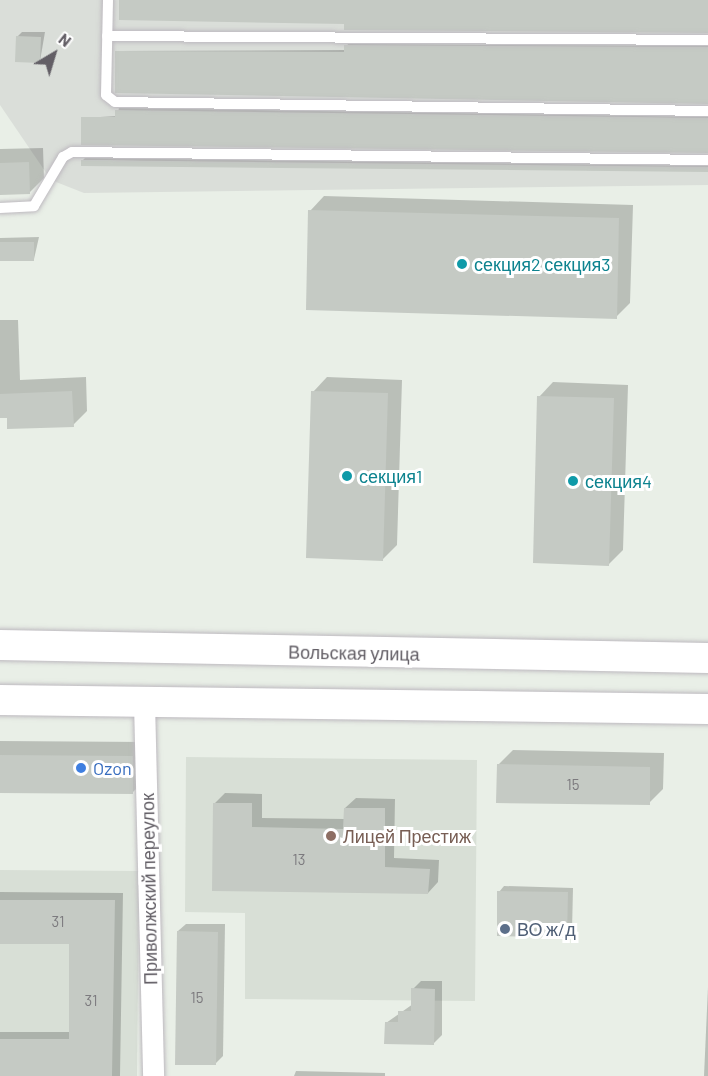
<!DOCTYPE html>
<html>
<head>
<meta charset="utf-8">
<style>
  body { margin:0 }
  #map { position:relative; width:708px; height:1076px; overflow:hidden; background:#e9efe7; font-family:Barlow,sans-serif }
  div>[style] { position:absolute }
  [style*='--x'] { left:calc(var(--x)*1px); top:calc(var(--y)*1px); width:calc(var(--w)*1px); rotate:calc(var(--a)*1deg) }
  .industrial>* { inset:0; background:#daded9 }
  .education>* { inset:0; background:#d8dfd6 }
  .shadow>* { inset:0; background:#0003 }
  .building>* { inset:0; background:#c5cac4 }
  .roads { filter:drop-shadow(0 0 2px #bdb9bf) drop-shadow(0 0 2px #bdb9bf) }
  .lane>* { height:10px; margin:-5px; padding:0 5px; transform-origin:5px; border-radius:5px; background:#fff }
  .street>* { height:21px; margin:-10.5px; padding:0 10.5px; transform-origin:10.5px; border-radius:10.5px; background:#fff }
  .secondary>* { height:30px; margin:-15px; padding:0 15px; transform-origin:15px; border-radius:15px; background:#fff }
  .dots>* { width:16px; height:16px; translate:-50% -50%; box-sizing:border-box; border:3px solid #fff; border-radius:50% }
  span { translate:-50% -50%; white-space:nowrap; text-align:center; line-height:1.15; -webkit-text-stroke:6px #fff; paint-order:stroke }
  .number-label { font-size:15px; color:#7c7a7e }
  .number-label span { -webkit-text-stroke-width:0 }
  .culture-label { font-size:18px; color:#0d838f }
  .left { translate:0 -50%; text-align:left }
  .street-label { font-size:18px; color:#635f66 }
  .shop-label { font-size:18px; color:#366cbe }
  .education-label { font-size:18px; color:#785e54 }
  .service-label { font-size:18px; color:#4e5e75 }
  .north { position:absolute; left:24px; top:24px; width:60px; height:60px; -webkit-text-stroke:4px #fff; paint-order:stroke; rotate:38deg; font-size:16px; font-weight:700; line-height:24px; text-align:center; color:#635f66 }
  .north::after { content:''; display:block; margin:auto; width:21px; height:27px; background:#635f66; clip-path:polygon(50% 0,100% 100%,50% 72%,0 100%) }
</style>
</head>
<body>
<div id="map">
  <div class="industrial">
    <i style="clip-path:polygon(0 0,708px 0,708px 185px,84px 193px,51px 180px,0 105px)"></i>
  </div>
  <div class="education">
    <i style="clip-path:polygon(186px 757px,477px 760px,475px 1001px,245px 999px,245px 913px,185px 912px)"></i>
    <i style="clip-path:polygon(0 870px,139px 871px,137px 1076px,0 1076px)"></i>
  </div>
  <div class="shadow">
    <i style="clip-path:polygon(22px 32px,45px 32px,40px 61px,17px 37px)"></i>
    <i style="clip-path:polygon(348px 44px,708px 46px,708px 102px,117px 51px,345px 50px)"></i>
    <i style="clip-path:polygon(119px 108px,708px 117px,708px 151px,83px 118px,117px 116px)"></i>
    <i style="clip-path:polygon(43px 148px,44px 178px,29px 193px,0 194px,0 149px)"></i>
    <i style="clip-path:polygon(85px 158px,708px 166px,708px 171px,83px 160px)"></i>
    <i style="clip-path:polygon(324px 196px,633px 205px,630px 303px,616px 317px,310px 211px)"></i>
    <i style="clip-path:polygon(39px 237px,34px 259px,0 260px,0 238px)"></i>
    <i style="clip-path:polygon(0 320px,18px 320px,20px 380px,86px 377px,87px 411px,73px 425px,0 416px)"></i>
    <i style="clip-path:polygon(327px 377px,402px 380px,397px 545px,383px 559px,313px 392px)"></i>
    <i style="clip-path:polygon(553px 382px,628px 385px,623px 550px,609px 564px,539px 397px)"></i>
    <i style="clip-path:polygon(0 741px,146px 742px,147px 778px,133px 792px,0 791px)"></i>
    <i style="clip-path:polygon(513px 750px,664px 753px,663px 789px,649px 803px,498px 765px)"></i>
    <i style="clip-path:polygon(225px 793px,262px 794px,262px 818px,345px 819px,345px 808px,356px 798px,395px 799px,394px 858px,439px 860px,438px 882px,428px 893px,214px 890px,215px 803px)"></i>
    <i style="clip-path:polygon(504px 886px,573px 888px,572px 931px,567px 936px,499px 892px)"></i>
    <i style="clip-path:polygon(0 892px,123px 893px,120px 1076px,0 1076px,0 1032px,70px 1032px,71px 943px,0 942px)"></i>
    <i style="clip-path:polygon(186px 924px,225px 924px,223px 1056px,215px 1064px,178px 931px)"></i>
    <i style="clip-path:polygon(421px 981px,442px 981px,442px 1035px,434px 1043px,386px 1023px,413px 1004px,413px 989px)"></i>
    <i style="clip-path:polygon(708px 987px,708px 1076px,704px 1076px)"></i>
    <i style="clip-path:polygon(296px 1071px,385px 1073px,385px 1076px,294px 1076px)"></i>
  </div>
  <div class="building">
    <i style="clip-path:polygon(119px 0,708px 0,708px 33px,344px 30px,344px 24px,119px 20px)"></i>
    <i style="clip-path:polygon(16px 36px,41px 37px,40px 63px,15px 62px)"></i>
    <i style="clip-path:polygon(344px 45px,708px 47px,708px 104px,115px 93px,115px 51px,344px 52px)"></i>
    <i style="clip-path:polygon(115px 110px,708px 118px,708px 153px,81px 145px,81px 117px,115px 117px)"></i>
    <i style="clip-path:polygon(81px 160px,708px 167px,708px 172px,81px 166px)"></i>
    <i style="clip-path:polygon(29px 162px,30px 194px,0 195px,0 163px)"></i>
    <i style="clip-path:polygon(308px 210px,619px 218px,617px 319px,306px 310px)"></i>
    <i style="clip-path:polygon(0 242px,34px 242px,34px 261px,0 261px)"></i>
    <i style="clip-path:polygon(72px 391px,74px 427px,7px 429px,7px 418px,0 418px,0 394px)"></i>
    <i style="clip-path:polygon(311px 391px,388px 393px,383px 561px,306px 558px)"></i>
    <i style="clip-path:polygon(537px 396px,614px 398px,609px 566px,533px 563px)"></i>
    <i style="clip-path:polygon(0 755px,133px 756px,133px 794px,0 793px)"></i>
    <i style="clip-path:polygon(497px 764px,650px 767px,650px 805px,496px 803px)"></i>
    <i style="clip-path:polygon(213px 803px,252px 803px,252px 827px,343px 829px,344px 808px,385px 808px,385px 867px,430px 869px,428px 894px,212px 891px)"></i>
    <i style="clip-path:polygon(497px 891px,568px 892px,567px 938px,497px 936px)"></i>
    <i style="clip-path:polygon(0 900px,115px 900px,112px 1076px,0 1076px,0 1039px,69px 1039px,69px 944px,0 944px)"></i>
    <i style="clip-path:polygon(177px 931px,218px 932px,216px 1065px,175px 1065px)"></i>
    <i style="clip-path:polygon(411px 988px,435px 989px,434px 1045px,384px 1044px,385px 1022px,398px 1022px,398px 1011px,411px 1011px)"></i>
  </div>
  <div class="roads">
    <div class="lane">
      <i style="--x:108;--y:0;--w:95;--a:91.2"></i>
      <i style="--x:106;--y:95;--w:11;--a:38"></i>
      <i style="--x:115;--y:102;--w:593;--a:0.87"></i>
      <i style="--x:107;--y:36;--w:601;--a:0.38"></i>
      <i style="--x:0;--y:208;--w:34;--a:-3"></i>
      <i style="--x:34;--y:206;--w:57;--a:-59.4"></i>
      <i style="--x:63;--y:157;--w:10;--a:-29"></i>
      <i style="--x:72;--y:152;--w:636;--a:0.72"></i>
    </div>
    <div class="street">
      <i style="--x:144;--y:702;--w:374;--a:88.6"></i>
    </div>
    <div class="secondary">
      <i style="--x:0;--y:645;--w:708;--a:1.05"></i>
      <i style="--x:0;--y:700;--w:708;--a:0.73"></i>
    </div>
  </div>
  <div class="dots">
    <i style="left:462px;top:264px;background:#0f9aa8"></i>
    <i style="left:347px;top:476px;background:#0f9aa8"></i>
    <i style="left:573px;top:481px;background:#0f9aa8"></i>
    <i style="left:81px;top:768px;background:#3f7fe0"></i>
    <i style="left:331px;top:836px;background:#8d6e63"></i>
    <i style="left:505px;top:929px;background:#5c6f8a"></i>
  </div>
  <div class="number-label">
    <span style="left:573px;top:785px">15</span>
    <span style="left:299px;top:860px">13</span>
    <span style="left:58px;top:922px">31</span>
    <span style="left:197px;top:998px">15</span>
    <span style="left:91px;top:1001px">31</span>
  </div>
  <div class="culture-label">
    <span class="left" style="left:474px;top:264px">секция2 секция3</span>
    <span class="left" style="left:359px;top:476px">секция1</span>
    <span class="left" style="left:585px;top:481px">секция4</span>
  </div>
  <div class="street-label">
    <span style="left:354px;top:653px;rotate:1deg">Вольская улица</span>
    <span style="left:149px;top:889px;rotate:-91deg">Приволжский переулок</span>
  </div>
  <div class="shop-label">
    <span class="left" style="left:93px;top:768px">Ozon</span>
  </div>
  <div class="education-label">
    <span class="left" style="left:343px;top:836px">Лицей Престиж</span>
  </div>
  <div class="service-label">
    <span class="left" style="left:517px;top:929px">ВО ж/д</span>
  </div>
  <div class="north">N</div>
</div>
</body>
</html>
